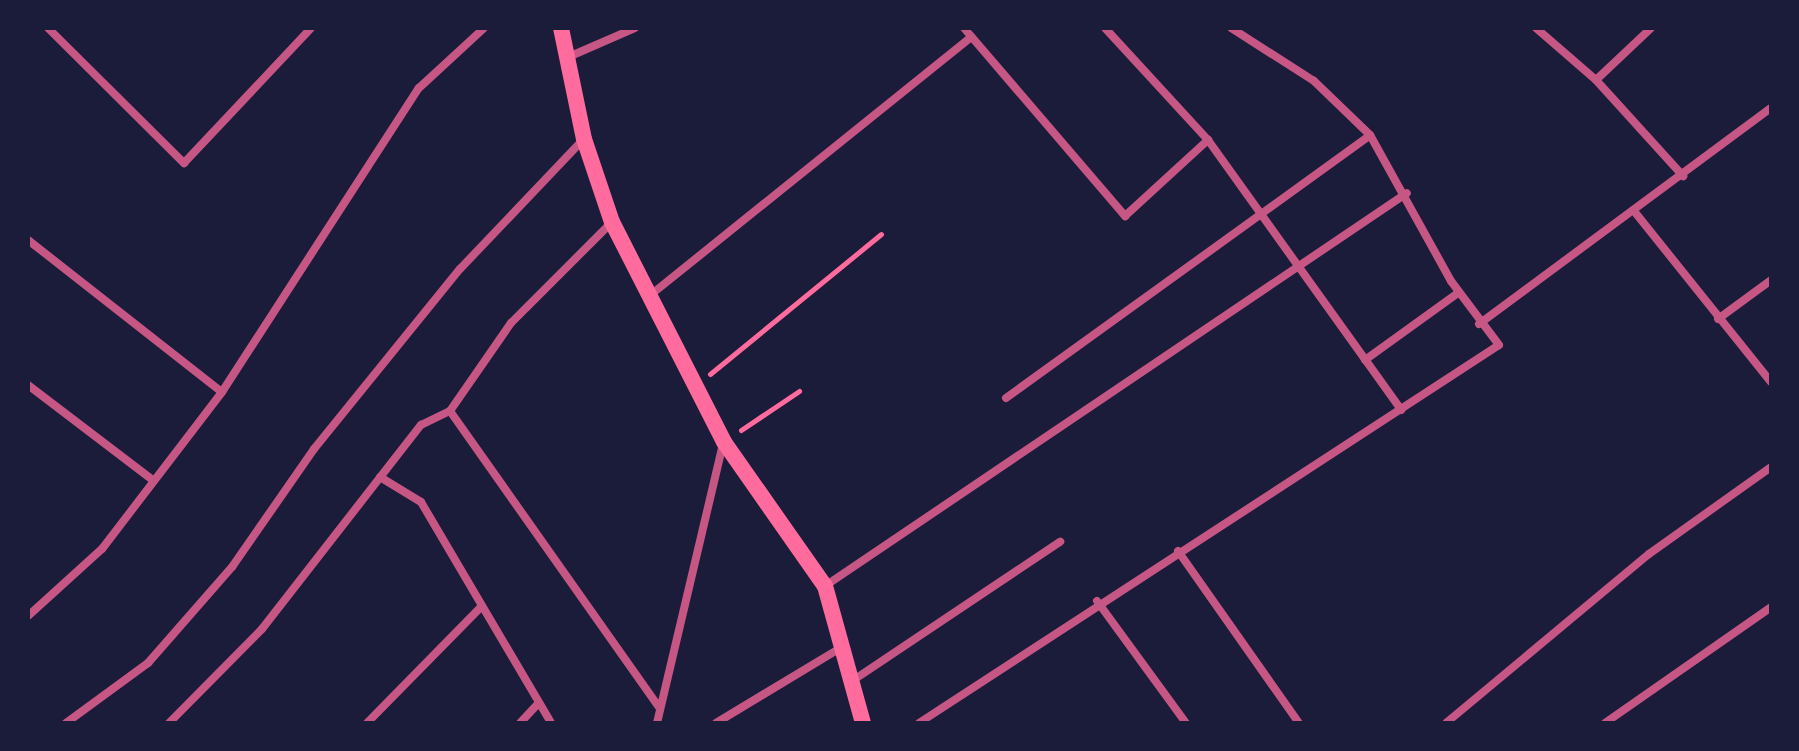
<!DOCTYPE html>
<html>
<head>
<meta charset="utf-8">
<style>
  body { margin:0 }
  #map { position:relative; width:1799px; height:751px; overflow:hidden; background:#1b1b3a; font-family:Lora,serif }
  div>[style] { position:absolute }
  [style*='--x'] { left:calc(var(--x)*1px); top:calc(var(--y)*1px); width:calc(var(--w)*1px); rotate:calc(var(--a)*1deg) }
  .path>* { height:5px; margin:-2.5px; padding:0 2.5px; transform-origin:2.5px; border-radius:2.5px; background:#ff6b9d }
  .minor>* { height:8px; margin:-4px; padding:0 4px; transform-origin:4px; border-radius:4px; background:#c65784 }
  .secondary>* { height:16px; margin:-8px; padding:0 8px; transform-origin:8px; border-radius:8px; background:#ff6b9d }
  span { translate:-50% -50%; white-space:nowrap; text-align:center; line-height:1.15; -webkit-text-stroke:7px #1b1b3a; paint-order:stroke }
  .frame { position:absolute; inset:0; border:30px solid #1b1b3a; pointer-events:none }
</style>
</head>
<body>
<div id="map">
  <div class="path">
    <i style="--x:710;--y:374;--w:221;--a:-39.3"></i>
    <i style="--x:741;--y:430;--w:70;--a:-33.9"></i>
  </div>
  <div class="minor">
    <i style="--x:48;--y:28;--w:192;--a:44.8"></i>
    <i style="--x:184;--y:163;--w:185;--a:-46.7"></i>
    <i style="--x:964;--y:28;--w:248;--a:49.4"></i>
    <i style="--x:1125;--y:216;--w:113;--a:-42.5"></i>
    <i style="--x:1105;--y:28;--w:152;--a:47.4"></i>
    <i style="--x:1208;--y:140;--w:332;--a:54.4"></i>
    <i style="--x:1536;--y:28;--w:79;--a:40.9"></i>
    <i style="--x:1596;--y:80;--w:130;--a:47.8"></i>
    <i style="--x:566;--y:58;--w:75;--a:-23.5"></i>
    <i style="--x:1596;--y:80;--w:76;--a:-43.4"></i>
    <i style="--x:1634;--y:211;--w:219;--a:51.3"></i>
    <i style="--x:28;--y:240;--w:246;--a:38.1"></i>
    <i style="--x:648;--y:297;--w:415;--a:-38.8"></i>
    <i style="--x:1718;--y:319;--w:66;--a:-36.3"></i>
    <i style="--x:1479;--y:324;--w:363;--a:-36.5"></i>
    <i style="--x:1365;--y:360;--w:115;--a:-35.8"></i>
    <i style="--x:28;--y:385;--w:158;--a:37.3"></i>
    <i style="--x:1006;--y:398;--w:449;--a:-35.8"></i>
    <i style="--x:450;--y:411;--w:362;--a:54.8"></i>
    <i style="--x:380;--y:477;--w:48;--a:31.4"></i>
    <i style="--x:421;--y:502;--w:256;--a:59.5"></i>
    <i style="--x:1178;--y:551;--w:210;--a:54.9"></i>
    <i style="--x:825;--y:586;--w:702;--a:-34.03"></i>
    <i style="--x:1097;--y:601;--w:151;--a:53.9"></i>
    <i style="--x:28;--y:616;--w:100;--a:-42.2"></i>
    <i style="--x:102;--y:549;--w:198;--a:-52.6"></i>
    <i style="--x:222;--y:392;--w:362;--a:-57.1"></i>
    <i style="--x:419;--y:88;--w:88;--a:-42.7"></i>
    <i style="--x:855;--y:679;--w:247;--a:-33.8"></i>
    <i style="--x:66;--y:723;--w:102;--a:-36.2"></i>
    <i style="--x:148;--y:663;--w:128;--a:-48.8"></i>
    <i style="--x:232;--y:567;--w:144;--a:-55.2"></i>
    <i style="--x:314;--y:449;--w:232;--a:-51"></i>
    <i style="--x:460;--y:269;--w:178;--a:-46.4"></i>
    <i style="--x:169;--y:723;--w:132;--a:-45.3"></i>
    <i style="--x:262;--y:629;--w:259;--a:-52.1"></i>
    <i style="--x:421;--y:425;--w:32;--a:-26"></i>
    <i style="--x:450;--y:411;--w:107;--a:-55.3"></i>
    <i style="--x:511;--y:323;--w:143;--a:-45"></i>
    <i style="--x:367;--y:723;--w:161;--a:-45.5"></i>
    <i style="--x:520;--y:723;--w:25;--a:-47"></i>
    <i style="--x:657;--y:723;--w:287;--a:-76.7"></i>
    <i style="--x:716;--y:723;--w:147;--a:-31.1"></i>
    <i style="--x:919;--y:723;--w:692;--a:-33.09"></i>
    <i style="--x:1499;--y:345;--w:80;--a:-126.9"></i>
    <i style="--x:1451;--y:281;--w:167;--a:-119"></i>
    <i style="--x:1370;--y:135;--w:78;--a:-136"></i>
    <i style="--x:1314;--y:81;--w:98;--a:-147.4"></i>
    <i style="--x:1446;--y:723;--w:264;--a:-39.8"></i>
    <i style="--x:1649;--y:554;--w:150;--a:-35.5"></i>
    <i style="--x:1605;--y:723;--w:203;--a:-34.9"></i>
  </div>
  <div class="secondary">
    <i style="--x:561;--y:28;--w:113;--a:78.3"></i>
    <i style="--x:584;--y:139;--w:88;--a:71.4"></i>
    <i style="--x:612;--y:222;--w:247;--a:63"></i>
    <i style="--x:724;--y:442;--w:176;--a:55"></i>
    <i style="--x:825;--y:586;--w:142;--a:74.5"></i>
  </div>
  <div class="frame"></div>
</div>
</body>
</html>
